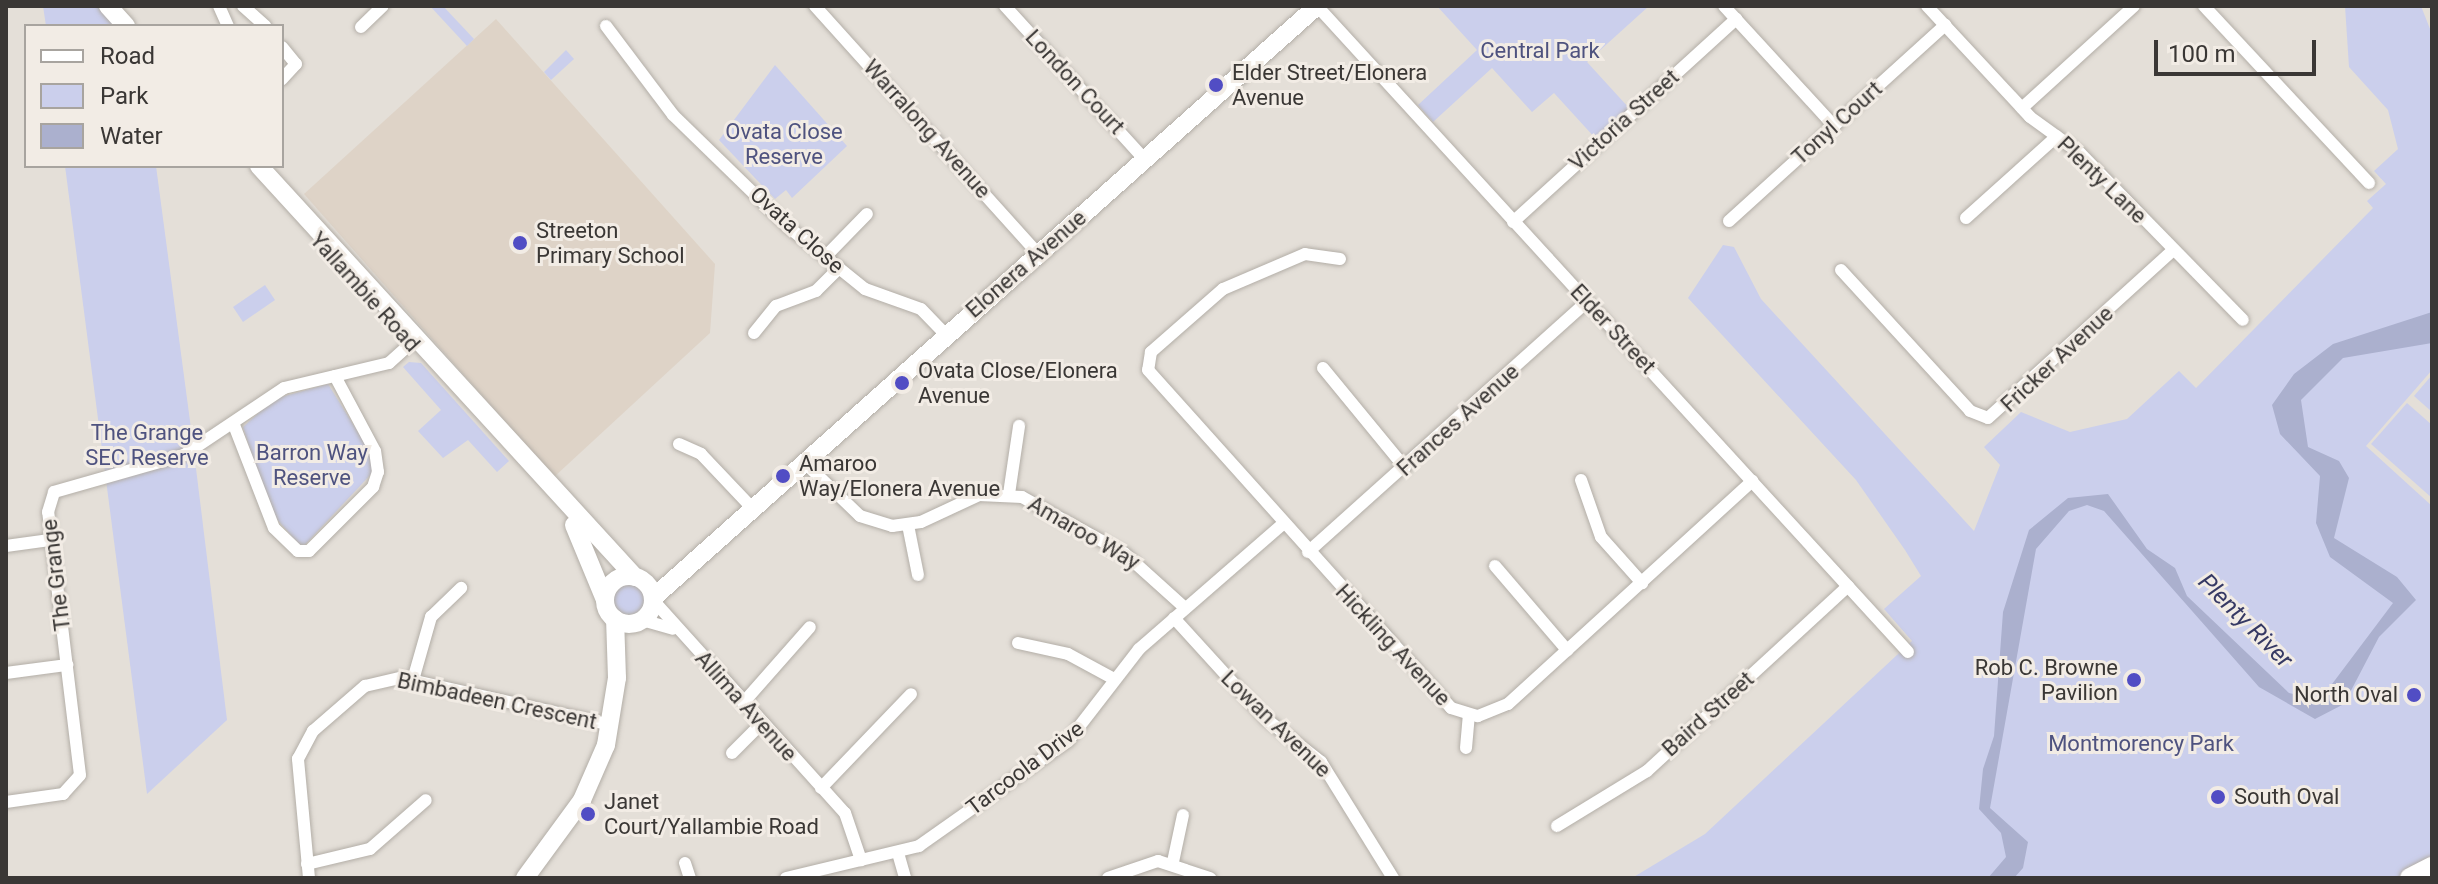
<!DOCTYPE html>
<html>
<head>
<meta charset="utf-8">
<style>
  body { margin:0 }
  #map { position:relative; width:2438px; height:884px; overflow:hidden; background:#e4dfd8; font-family:Roboto,sans-serif }
  div>[style] { position:absolute }
  [style*='--x'] { left:calc(var(--x)*1px); top:calc(var(--y)*1px); width:calc(var(--w)*1px); rotate:calc(var(--a)*1deg) }
  .built>* { inset:0; background:#ded3c7 }
  .green>* { inset:0; background:#cbcfec }
  .round { border-radius:50% }
  .water>* { inset:0; background:#abb0ce }
  .roads { filter:drop-shadow(0 0 2px #b3aea7) drop-shadow(0 0 2px #b3aea7) }
  .street>* { height:12px; margin:-6px; padding:0 6px; transform-origin:6px; border-radius:6px; background:#fff }
  .secondary>* { height:18px; margin:-9px; padding:0 9px; transform-origin:9px; border-radius:9px; background:#fff }
  .secondary>.ring { margin:-9px; padding:0; box-sizing:content-box; background:none; border:18px solid #fff; border-radius:50% }
  .primary>* { height:20px; margin:-10px; padding:0 10px; transform-origin:10px; border-radius:10px; background:#fff }
  .dots>* { width:22px; height:22px; translate:-50% -50%; box-sizing:border-box; border:4px solid #f2ece5; border-radius:50% }
  span { translate:-50% -50%; white-space:nowrap; text-align:center; line-height:1.15; -webkit-text-stroke:6px #f2ece5; paint-order:stroke }
  .park-label { font-size:22px; color:#4e527f }
  .poi-label { font-size:22px; color:#3a3735 }
  .left { translate:0 -50%; text-align:left }
  .right { translate:-100% -50%; text-align:right }
  .street-label { font-size:22px; color:#3a3735 }
  .water-label { font-size:24px; color:#363964; font-style:italic }
  .frame { position:absolute; inset:0; border:8px solid #3a3735; pointer-events:none }
  .legend { position:absolute; left:24px; top:24px; width:260px; height:144px; box-sizing:border-box; background:#f2ece5; border:2px solid #a8a49f; margin:0; padding:10px 14px; list-style:none; font-size:24px; color:#3a3735 }
  .legend li { display:flex; align-items:center; gap:16px; height:40px }
  .legend b { width:40px; border:2px solid #a8a49f }
  .scale { position:absolute; left:2154px; top:40px; width:162px; height:36px; box-sizing:border-box; border:4px solid #3a3735; border-top:0; padding-left:10px; font-size:24px; line-height:28px; white-space:nowrap; color:#3a3735; -webkit-text-stroke:6px #f2ece5; paint-order:stroke }
</style>
</head>
<body>
<div id="map">
  <div class="built">
    <i style="clip-path:polygon(496px 19px,715px 264px,710px 333px,554px 477px,304px 194px)"></i>
  </div>
  <div class="green">
    <i style="clip-path:polygon(43px 6px,97px 6px,115px 26px,46px 26px)"></i>
    <i style="clip-path:polygon(430px 6px,443px 6px,474px 39px,467px 46px)"></i>
    <i style="clip-path:polygon(1437px 6px,1649px 6px,1587px 62px,1629px 108px,1596px 139px,1554px 93px,1532px 112px,1492px 68px,1433px 122px,1418px 105px,1477px 50px)"></i>
    <i style="clip-path:polygon(2345px 6px,2421px 6px,2432px 34px,2432px 370px,2366px 446px,2432px 506px,2432px 859px,2396px 878px,1632px 878px,1705px 834px,1912px 641px,1884px 609px,1921px 576px,1905px 550px,1856px 480px,1688px 298px,1723px 245px,1734px 247px,1761px 299px,1974px 531px,2000px 465px,1984px 447px,2021px 412px,2070px 432px,2127px 419px,2179px 371px,2196px 388px,2373px 208px,2367px 201px,2386px 184px,2374px 171px,2398px 149px,2388px 110px,2349px 67px)"></i>
    <i style="clip-path:polygon(566px 50px,574px 59px,551px 80px,544px 72px)"></i>
    <i style="clip-path:polygon(775px 65px,847px 146px,792px 198px,786px 190px,775px 199px,719px 140px)"></i>
    <i style="clip-path:polygon(65px 166px,156px 166px,192px 436px,227px 720px,147px 794px)"></i>
    <i style="clip-path:polygon(265px 285px,275px 300px,243px 322px,233px 307px)"></i>
    <i style="clip-path:polygon(409px 362px,421px 363px,509px 461px,497px 472px,468px 440px,443px 458px,418px 431px,441px 410px,403px 367px)"></i>
    <i style="clip-path:polygon(2432px 375px,2432px 412px,2414px 396px)"></i>
    <i style="clip-path:polygon(328px 384px,371px 453px,374px 471px,302px 548px,269px 510px,243px 427px,274px 399px)"></i>
    <i style="clip-path:polygon(2407px 403px,2432px 425px,2432px 498px,2371px 444px)"></i>
    <i class="round" style="left:612px;top:583px;width:34px;height:34px"></i>
  </div>
  <div class="water">
    <i style="clip-path:polygon(2432px 312px,2432px 343px,2343px 358px,2301px 400px,2308px 447px,2339px 461px,2349px 478px,2334px 538px,2397px 577px,2416px 600px,2379px 637px,2344px 704px,2315px 719px,2259px 687px,2104px 511px,2087px 505px,2069px 511px,2036px 549px,1990px 808px,2028px 842px,2023px 868px,2014px 878px,1988px 878px,2006px 857px,2001px 833px,1979px 809px,1983px 769px,1994px 736px,2003px 612px,2029px 530px,2068px 498px,2108px 494px,2147px 549px,2175px 568px,2187px 596px,2289px 693px,2320px 700px,2393px 603px,2330px 557px,2316px 523px,2320px 476px,2280px 434px,2272px 405px,2294px 374px,2333px 344px)"></i>
  </div>
  <div class="roads">
    <div class="street">
      <i style="--x:219;--y:6;--w:22;--a:66"></i>
      <i style="--x:243;--y:6;--w:30;--a:42"></i>
      <i style="--x:815;--y:6;--w:334;--a:48"></i>
      <i style="--x:1005;--y:6;--w:207;--a:47.7"></i>
      <i style="--x:1724;--y:6;--w:163;--a:47.5"></i>
      <i style="--x:1927;--y:6;--w:151;--a:47.1"></i>
      <i style="--x:2030;--y:117;--w:62;--a:35.8"></i>
      <i style="--x:2080;--y:153;--w:233;--a:45.7"></i>
      <i style="--x:2204;--y:6;--w:242;--a:47"></i>
      <i style="--x:1318;--y:7;--w:874;--a:47.55"></i>
      <i style="--x:606;--y:26;--w:111;--a:53"></i>
      <i style="--x:673;--y:115;--w:159;--a:44.2"></i>
      <i style="--x:787;--y:226;--w:100;--a:38.9"></i>
      <i style="--x:865;--y:289;--w:59;--a:19.7"></i>
      <i style="--x:921;--y:309;--w:36;--a:46"></i>
      <i style="--x:361;--y:27;--w:30;--a:-44"></i>
      <i style="--x:282;--y:47;--w:22;--a:51"></i>
      <i style="--x:296;--y:64;--w:21;--a:133"></i>
      <i style="--x:2022;--y:108;--w:151;--a:-42.3"></i>
      <i style="--x:1966;--y:218;--w:122;--a:-42"></i>
      <i style="--x:1729;--y:221;--w:292;--a:-42.2"></i>
      <i style="--x:1513;--y:222;--w:302;--a:-42.3"></i>
      <i style="--x:825;--y:257;--w:60;--a:-45.7"></i>
      <i style="--x:1340;--y:259;--w:35;--a:-172"></i>
      <i style="--x:1305;--y:254;--w:89;--a:156.9"></i>
      <i style="--x:1223;--y:289;--w:96;--a:138.8"></i>
      <i style="--x:1151;--y:352;--w:18;--a:99"></i>
      <i style="--x:1148;--y:370;--w:454;--a:48.1"></i>
      <i style="--x:1451;--y:708;--w:28;--a:17"></i>
      <i style="--x:1478;--y:716;--w:32;--a:-22"></i>
      <i style="--x:1508;--y:704;--w:331;--a:-42.4"></i>
      <i style="--x:1841;--y:270;--w:191;--a:47.5"></i>
      <i style="--x:1970;--y:411;--w:19;--a:21"></i>
      <i style="--x:1988;--y:418;--w:248;--a:-42.2"></i>
      <i style="--x:754;--y:333;--w:35;--a:-51"></i>
      <i style="--x:776;--y:306;--w:43;--a:-20.6"></i>
      <i style="--x:816;--y:291;--w:33;--a:-45"></i>
      <i style="--x:1323;--y:368;--w:129;--a:50.6"></i>
      <i style="--x:234;--y:425;--w:110;--a:68.8"></i>
      <i style="--x:274;--y:528;--w:33;--a:44"></i>
      <i style="--x:298;--y:551;--w:11;--a:0"></i>
      <i style="--x:309;--y:551;--w:91;--a:-45"></i>
      <i style="--x:373;--y:487;--w:16;--a:-72"></i>
      <i style="--x:378;--y:472;--w:21;--a:-98"></i>
      <i style="--x:375;--y:451;--w:85;--a:-118.1"></i>
      <i style="--x:679;--y:444;--w:24;--a:24"></i>
      <i style="--x:701;--y:454;--w:77;--a:46.6"></i>
      <i style="--x:806;--y:464;--w:75;--a:43.9"></i>
      <i style="--x:860;--y:516;--w:34;--a:17"></i>
      <i style="--x:892;--y:526;--w:29;--a:-8"></i>
      <i style="--x:921;--y:522;--w:64;--a:-25"></i>
      <i style="--x:979;--y:495;--w:43;--a:2.7"></i>
      <i style="--x:1022;--y:497;--w:116;--a:28.8"></i>
      <i style="--x:1124;--y:553;--w:82;--a:42"></i>
      <i style="--x:1581;--y:480;--w:60;--a:70.7"></i>
      <i style="--x:1601;--y:537;--w:62;--a:48.3"></i>
      <i style="--x:1009;--y:494;--w:69;--a:-81.6"></i>
      <i style="--x:908;--y:525;--w:51;--a:78.7"></i>
      <i style="--x:6;--y:546;--w:44;--a:-7.8"></i>
      <i style="--x:1308;--y:552;--w:375;--a:-41.9"></i>
      <i style="--x:1495;--y:566;--w:111;--a:49.4"></i>
      <i style="--x:653;--y:600;--w:287;--a:48"></i>
      <i style="--x:845;--y:813;--w:50;--a:71.2"></i>
      <i style="--x:1174;--y:618;--w:137;--a:47.7"></i>
      <i style="--x:1266;--y:719;--w:70;--a:38"></i>
      <i style="--x:1321;--y:762;--w:137;--a:58.2"></i>
      <i style="--x:642;--y:620;--w:32;--a:16"></i>
      <i style="--x:1018;--y:643;--w:51;--a:12.4"></i>
      <i style="--x:1068;--y:654;--w:52;--a:28.5"></i>
      <i style="--x:6;--y:673;--w:62;--a:-7.5"></i>
      <i style="--x:413;--y:680;--w:66;--a:-74.1"></i>
      <i style="--x:431;--y:617;--w:42;--a:-44"></i>
      <i style="--x:743;--y:703;--w:101;--a:-48.6"></i>
      <i style="--x:1466;--y:748;--w:33;--a:-85"></i>
      <i style="--x:732;--y:753;--w:42;--a:-45"></i>
      <i style="--x:821;--y:788;--w:130;--a:-46.2"></i>
      <i style="--x:6;--y:802;--w:58;--a:-8"></i>
      <i style="--x:63;--y:794;--w:25;--a:-48"></i>
      <i style="--x:80;--y:775;--w:265;--a:-96.9"></i>
      <i style="--x:48;--y:512;--w:21;--a:-73"></i>
      <i style="--x:54;--y:492;--w:135;--a:-15.9"></i>
      <i style="--x:184;--y:455;--w:120;--a:-33.8"></i>
      <i style="--x:284;--y:388;--w:108;--a:-13.4"></i>
      <i style="--x:389;--y:363;--w:39;--a:-42"></i>
      <i style="--x:1557;--y:826;--w:105;--a:-31.4"></i>
      <i style="--x:1647;--y:771;--w:273;--a:-42.6"></i>
      <i style="--x:898;--y:853;--w:26;--a:74"></i>
      <i style="--x:1173;--y:862;--w:48;--a:-78"></i>
      <i style="--x:685;--y:863;--w:16;--a:72"></i>
      <i style="--x:307;--y:864;--w:65;--a:-13.4"></i>
      <i style="--x:370;--y:849;--w:74;--a:-41.2"></i>
      <i style="--x:309;--y:878;--w:120;--a:-95.3"></i>
      <i style="--x:298;--y:759;--w:32;--a:-62"></i>
      <i style="--x:313;--y:731;--w:69;--a:-40.9"></i>
      <i style="--x:365;--y:686;--w:37;--a:-13"></i>
      <i style="--x:401;--y:678;--w:215;--a:12.6"></i>
      <i style="--x:786;--y:878;--w:137;--a:-13.5"></i>
      <i style="--x:919;--y:846;--w:182;--a:-35.2"></i>
      <i style="--x:1068;--y:741;--w:116;--a:-52.3"></i>
      <i style="--x:1139;--y:649;--w:191;--a:-41"></i>
      <i style="--x:1108;--y:878;--w:53;--a:-18.8"></i>
      <i style="--x:1158;--y:861;--w:55;--a:18.1"></i>
    </div>
    <div class="secondary">
      <i style="--x:108;--y:6;--w:27;--a:48"></i>
      <i style="--x:259;--y:166;--w:557;--a:47.55"></i>
      <i style="--x:574;--y:525;--w:81;--a:67.5"></i>
      <i class="ring" style="left:605px;top:576px;width:30px;height:30px"></i>
      <i style="--x:653;--y:598;--w:890;--a:-41.72"></i>
      <i style="--x:525;--y:878;--w:97;--a:-53.8"></i>
      <i style="--x:582;--y:800;--w:60;--a:-66.4"></i>
      <i style="--x:606;--y:745;--w:68;--a:-80.7"></i>
      <i style="--x:617;--y:678;--w:59;--a:-91.9"></i>
    </div>
    <div class="primary">
      <i style="--x:2410;--y:878;--w:25;--a:-27"></i>
    </div>
  </div>
  <div class="dots">
    <i style="left:1216px;top:85px;background:#514dc4"></i>
    <i style="left:520px;top:243px;background:#514dc4"></i>
    <i style="left:902px;top:383px;background:#514dc4"></i>
    <i style="left:783px;top:476px;background:#514dc4"></i>
    <i style="left:2134px;top:680px;background:#514dc4"></i>
    <i style="left:2414px;top:695px;background:#514dc4"></i>
    <i style="left:2218px;top:797px;background:#514dc4"></i>
    <i style="left:588px;top:814px;background:#514dc4"></i>
  </div>
  <div class="park-label">
    <span style="left:1540px;top:51px">Central Park</span>
    <span style="left:784px;top:144px">Ovata Close<br>Reserve</span>
    <span style="left:147px;top:445px">The Grange<br>SEC Reserve</span>
    <span style="left:312px;top:465px">Barron Way<br>Reserve</span>
    <span style="left:2141px;top:744px">Montmorency Park</span>
  </div>
  <div class="poi-label">
    <span class="left" style="left:1232px;top:85px">Elder Street/Elonera<br>Avenue</span>
    <span class="left" style="left:536px;top:243px">Streeton<br>Primary School</span>
    <span class="left" style="left:918px;top:383px">Ovata Close/Elonera<br>Avenue</span>
    <span class="left" style="left:799px;top:476px">Amaroo<br>Way/Elonera Avenue</span>
    <span class="right" style="left:2118px;top:680px">Rob C. Browne<br>Pavilion</span>
    <span class="right" style="left:2398px;top:695px">North Oval</span>
    <span class="left" style="left:2234px;top:797px">South Oval</span>
    <span class="left" style="left:604px;top:814px">Janet<br>Court/Yallambie Road</span>
  </div>
  <div class="street-label">
    <span style="left:1075px;top:82px;rotate:47deg">London Court</span>
    <span style="left:1624px;top:120px;rotate:-42deg">Victoria Street</span>
    <span style="left:1837px;top:123px;rotate:-42deg">Tonyl Court</span>
    <span style="left:927px;top:129px;rotate:48deg">Warralong Avenue</span>
    <span style="left:2102px;top:180px;rotate:44deg">Plenty Lane</span>
    <span style="left:797px;top:230px;rotate:42deg">Ovata Close</span>
    <span style="left:1026px;top:264px;rotate:-41deg">Elonera Avenue</span>
    <span style="left:365px;top:292px;rotate:48deg">Yallambie Road</span>
    <span style="left:1613px;top:329px;rotate:47deg">Elder Street</span>
    <span style="left:2057px;top:359px;rotate:-43deg">Fricker Avenue</span>
    <span style="left:1458px;top:420px;rotate:-42deg">Frances Avenue</span>
    <span style="left:1084px;top:533px;rotate:30deg">Amaroo Way</span>
    <span style="left:56px;top:575px;rotate:-97deg">The Grange</span>
    <span style="left:1393px;top:645px;rotate:47deg">Hickling Avenue</span>
    <span style="left:497px;top:701px;rotate:12deg">Bimbadeen Crescent</span>
    <span style="left:746px;top:706px;rotate:48deg">Allima Avenue</span>
    <span style="left:1708px;top:714px;rotate:-42deg">Baird Street</span>
    <span style="left:1276px;top:724px;rotate:44deg">Lowan Avenue</span>
    <span style="left:1025px;top:768px;rotate:-37deg">Tarcoola Drive</span>
  </div>
  <div class="water-label">
    <span style="left:2245px;top:621px;rotate:45deg">Plenty River</span>
  </div>
  <div class="frame"></div>
  <ul class="legend">
  <li><b style="height:10px;background:#fff"></b>Road</li>
  <li><b style="height:22px;background:#cbcfec"></b>Park</li>
  <li><b style="height:22px;background:#abb0ce"></b>Water</li>
  </ul>
  <div class="scale">100 m</div>
</div>
</body>
</html>
